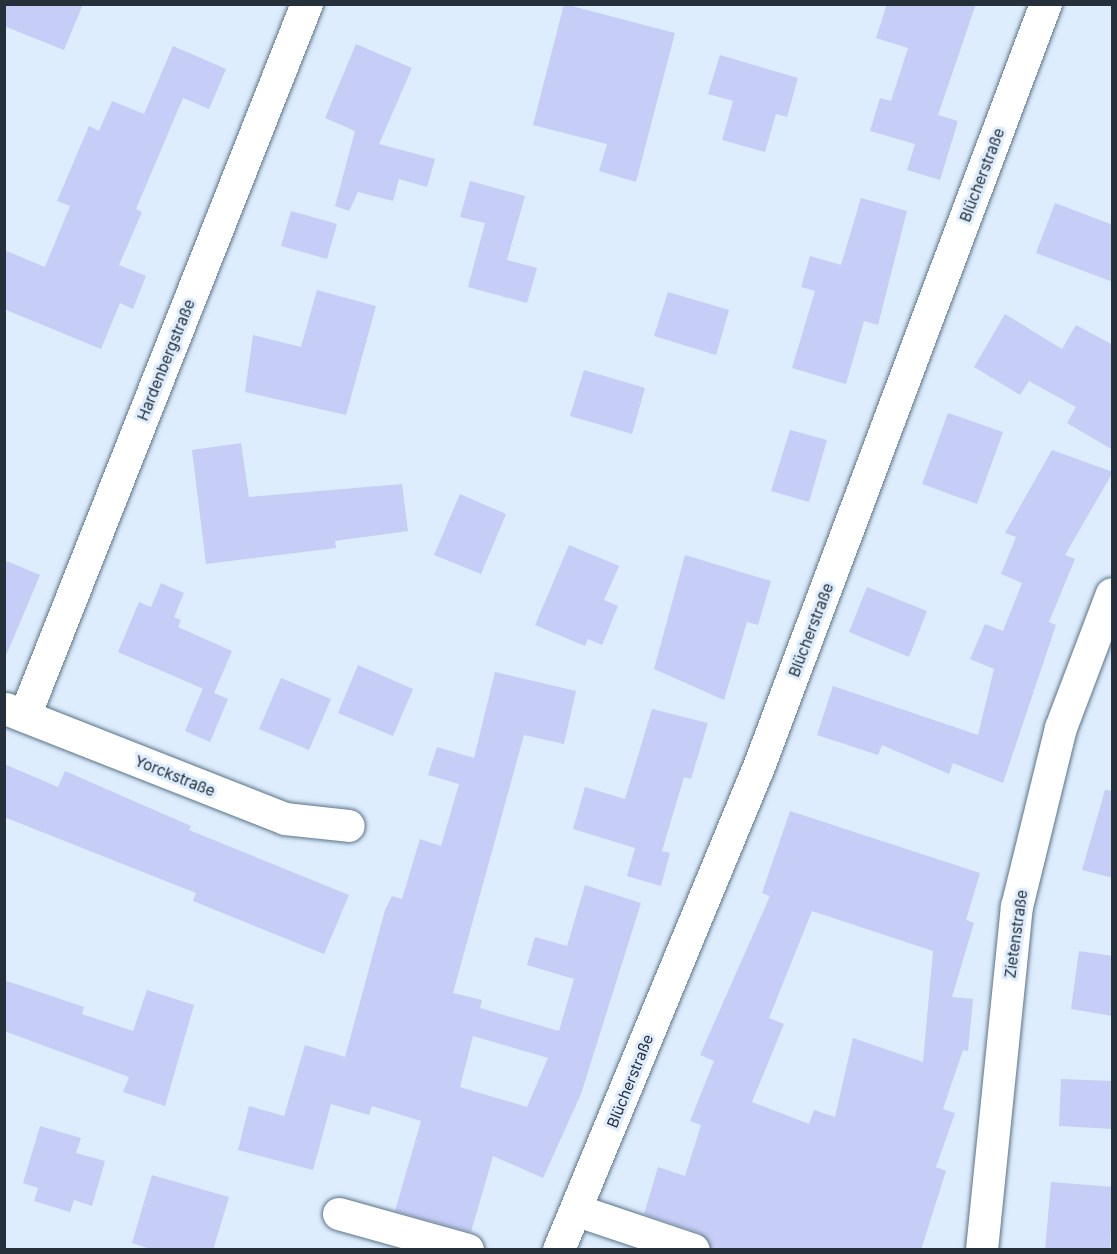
<!DOCTYPE html>
<html>
<head>
<meta charset="utf-8">
<style>
  body { margin:0 }
  #map { position:relative; width:1117px; height:1254px; overflow:hidden; background:#ddedfd; font-family:Inter,sans-serif }
  div>[style] { position:absolute }
  [style*='--x'] { left:calc(var(--x)*1px); top:calc(var(--y)*1px); width:calc(var(--w)*1px); rotate:calc(var(--a)*1deg) }
  .building>* { inset:0; background:#c6cdf6 }
  .roads { filter:drop-shadow(0 0 2px #5a7389) drop-shadow(0 0 2px #5a7389) }
  .minor>* { height:32px; margin:-16px; padding:0 16px; transform-origin:16px; border-radius:16px; background:#fff }
  span { translate:-50% -50%; white-space:nowrap; text-align:center; line-height:1.15; -webkit-text-stroke:6px #ddedfd; paint-order:stroke }
  .street-label { font-size:15px; color:#26303a }
  .frame { position:absolute; inset:0; border:6px solid #26303a; pointer-events:none }
</style>
</head>
<body>
<div id="map">
  <div class="building">
    <i style="clip-path:polygon(4px 4px,83px 4px,64px 50px,4px 26px)"></i>
    <i style="clip-path:polygon(564px 4px,675px 33px,636px 182px,599px 171px,607px 144px,533px 125px)"></i>
    <i style="clip-path:polygon(887px 4px,976px 4px,938px 115px,958px 121px,940px 180px,907px 170px,915px 144px,870px 131px,880px 98px,891px 101px,908px 48px,876px 38px)"></i>
    <i style="clip-path:polygon(356px 44px,412px 68px,379px 144px,435px 159px,427px 187px,399px 179px,393px 201px,358px 192px,349px 211px,335px 206px,355px 131px,325px 118px)"></i>
    <i style="clip-path:polygon(173px 46px,226px 69px,209px 109px,183px 98px,136px 209px,142px 212px,119px 265px,146px 276px,133px 309px,120px 303px,101px 349px,4px 309px,4px 250px,45px 267px,70px 206px,57px 201px,89px 126px,99px 131px,112px 101px,144px 114px)"></i>
    <i style="clip-path:polygon(720px 55px,798px 78px,787px 117px,776px 114px,765px 152px,722px 140px,733px 101px,708px 94px)"></i>
    <i style="clip-path:polygon(470px 181px,525px 196px,507px 260px,537px 268px,527px 303px,468px 287px,485px 223px,460px 217px)"></i>
    <i style="clip-path:polygon(861px 198px,907px 211px,878px 325px,864px 321px,846px 384px,792px 368px,815px 291px,801px 287px,810px 256px,841px 265px)"></i>
    <i style="clip-path:polygon(1055px 203px,1113px 225px,1113px 282px,1036px 253px)"></i>
    <i style="clip-path:polygon(291px 211px,337px 224px,327px 259px,281px 246px)"></i>
    <i style="clip-path:polygon(317px 290px,376px 306px,346px 415px,245px 392px,253px 335px,301px 347px)"></i>
    <i style="clip-path:polygon(668px 292px,729px 310px,716px 355px,654px 336px)"></i>
    <i style="clip-path:polygon(1005px 314px,1062px 349px,1076px 325px,1113px 345px,1113px 450px,1067px 423px,1076px 407px,1029px 381px,1020px 395px,974px 367px)"></i>
    <i style="clip-path:polygon(584px 370px,645px 388px,632px 434px,570px 416px)"></i>
    <i style="clip-path:polygon(948px 413px,1003px 432px,977px 504px,922px 484px)"></i>
    <i style="clip-path:polygon(790px 430px,827px 440px,809px 502px,771px 491px)"></i>
    <i style="clip-path:polygon(241px 443px,249px 497px,402px 484px,408px 531px,335px 541px,336px 548px,206px 564px,192px 450px)"></i>
    <i style="clip-path:polygon(1052px 450px,1113px 472px,1065px 555px,1075px 559px,1049px 622px,1056px 625px,1003px 783px,953px 763px,949px 774px,882px 745px,878px 755px,817px 735px,833px 686px,978px 735px,994px 669px,970px 659px,985px 624px,1003px 631px,1022px 583px,1001px 574px,1016px 537px,1005px 533px)"></i>
    <i style="clip-path:polygon(460px 494px,506px 514px,481px 574px,434px 555px)"></i>
    <i style="clip-path:polygon(569px 545px,619px 566px,604px 600px,618px 606px,602px 645px,588px 639px,585px 646px,535px 625px)"></i>
    <i style="clip-path:polygon(685px 555px,771px 581px,758px 625px,747px 622px,724px 700px,654px 669px)"></i>
    <i style="clip-path:polygon(4px 560px,40px 575px,5px 658px,4px 658px)"></i>
    <i style="clip-path:polygon(161px 583px,184px 593px,174px 617px,181px 620px,178px 627px,232px 651px,214px 693px,228px 699px,210px 742px,185px 731px,203px 688px,213px 693px,118px 652px,139px 602px,151px 607px)"></i>
    <i style="clip-path:polygon(867px 587px,927px 611px,909px 657px,849px 632px)"></i>
    <i style="clip-path:polygon(358px 665px,413px 689px,393px 736px,338px 713px)"></i>
    <i style="clip-path:polygon(evenodd,495px 672px,576px 691px,564px 744px,524px 735px,453px 993px,482px 1000px,480px 1008px,559px 1031px,574px 979px,527px 965px,535px 937px,567px 946px,585px 885px,641px 903px,581px 1094px,543px 1178px,493px 1156px,471px 1232px,395px 1211px,421px 1121px,372px 1106px,369px 1115px,331px 1104px,313px 1170px,238px 1150px,249px 1106px,284px 1116px,305px 1045px,345px 1057px,385px 910px,392px 896px,402px 899px,420px 839px,441px 846px,459px 784px,428px 775px,437px 747px,474px 758px,495px 672px,473px 1036px,548px 1058px,527px 1107px,460px 1087px,473px 1036px)"></i>
    <i style="clip-path:polygon(281px 678px,331px 699px,309px 750px,259px 729px)"></i>
    <i style="clip-path:polygon(652px 709px,708px 723px,691px 779px,684px 777px,662px 851px,670px 853px,661px 886px,627px 876px,635px 848px,573px 829px,585px 787px,625px 799px)"></i>
    <i style="clip-path:polygon(4px 764px,58px 787px,65px 771px,191px 826px,189px 830px,349px 895px,324px 954px,193px 901px,196px 893px,4px 817px)"></i>
    <i style="clip-path:polygon(1105px 790px,1113px 791px,1113px 878px,1082px 870px)"></i>
    <i style="clip-path:polygon(evenodd,790px 811px,980px 873px,966px 920px,974px 923px,952px 997px,973px 999px,968px 1051px,963px 1050px,943px 1109px,955px 1113px,936px 1167px,946px 1171px,921px 1250px,712px 1250px,700px 1233px,644px 1214px,658px 1167px,685px 1176px,701px 1125px,690px 1121px,714px 1061px,700px 1055px,770px 896px,762px 893px,790px 811px,812px 911px,933px 951px,923px 1062px,853px 1038px,835px 1117px,814px 1110px,809px 1124px,752px 1102px,784px 1024px,769px 1018px,812px 911px)"></i>
    <i style="clip-path:polygon(1079px 951px,1113px 956px,1113px 1016px,1071px 1009px)"></i>
    <i style="clip-path:polygon(4px 980px,84px 1007px,82px 1014px,133px 1031px,147px 990px,194px 1005px,165px 1106px,123px 1092px,129px 1077px,4px 1031px)"></i>
    <i style="clip-path:polygon(1061px 1079px,1113px 1081px,1113px 1129px,1059px 1126px)"></i>
    <i style="clip-path:polygon(40px 1126px,81px 1138px,76px 1153px,105px 1161px,92px 1206px,74px 1200px,70px 1212px,34px 1201px,38px 1188px,23px 1183px)"></i>
    <i style="clip-path:polygon(152px 1175px,229px 1197px,213px 1250px,154px 1250px,132px 1243px)"></i>
    <i style="clip-path:polygon(1051px 1182px,1113px 1187px,1110px 1250px,1045px 1250px)"></i>
  </div>
  <div class="roads">
    <div class="minor">
      <i style="--x:6;--y:709;--w:300;--a:21.5"></i>
      <i style="--x:285;--y:819;--w:64;--a:6.2"></i>
      <i style="--x:25;--y:716;--w:766;--a:-68.39"></i>
      <i style="--x:578;--y:1211;--w:122;--a:18.6"></i>
      <i style="--x:339;--y:1214;--w:134;--a:15.6"></i>
      <i style="--x:559;--y:1250;--w:523;--a:-67.51"></i>
      <i style="--x:759;--y:767;--w:815;--a:-69.39"></i>
      <i style="--x:982;--y:1250;--w:345;--a:-84.2"></i>
      <i style="--x:1017;--y:907;--w:184;--a:-76.2"></i>
      <i style="--x:1061;--y:728;--w:143;--a:-69.2"></i>
    </div>
  </div>
  <div class="street-label">
    <span style="left:982px;top:175px;rotate:-69deg">Blücherstraße</span>
    <span style="left:166px;top:360px;rotate:-68deg">Hardenbergstraße</span>
    <span style="left:811px;top:630px;rotate:-69deg">Blücherstraße</span>
    <span style="left:175px;top:776px;rotate:22deg">Yorckstraße</span>
    <span style="left:1016px;top:934px;rotate:-82deg">Zietenstraße</span>
    <span style="left:630px;top:1081px;rotate:-68deg">Blücherstraße</span>
  </div>
  <div class="frame"></div>
</div>
</body>
</html>
